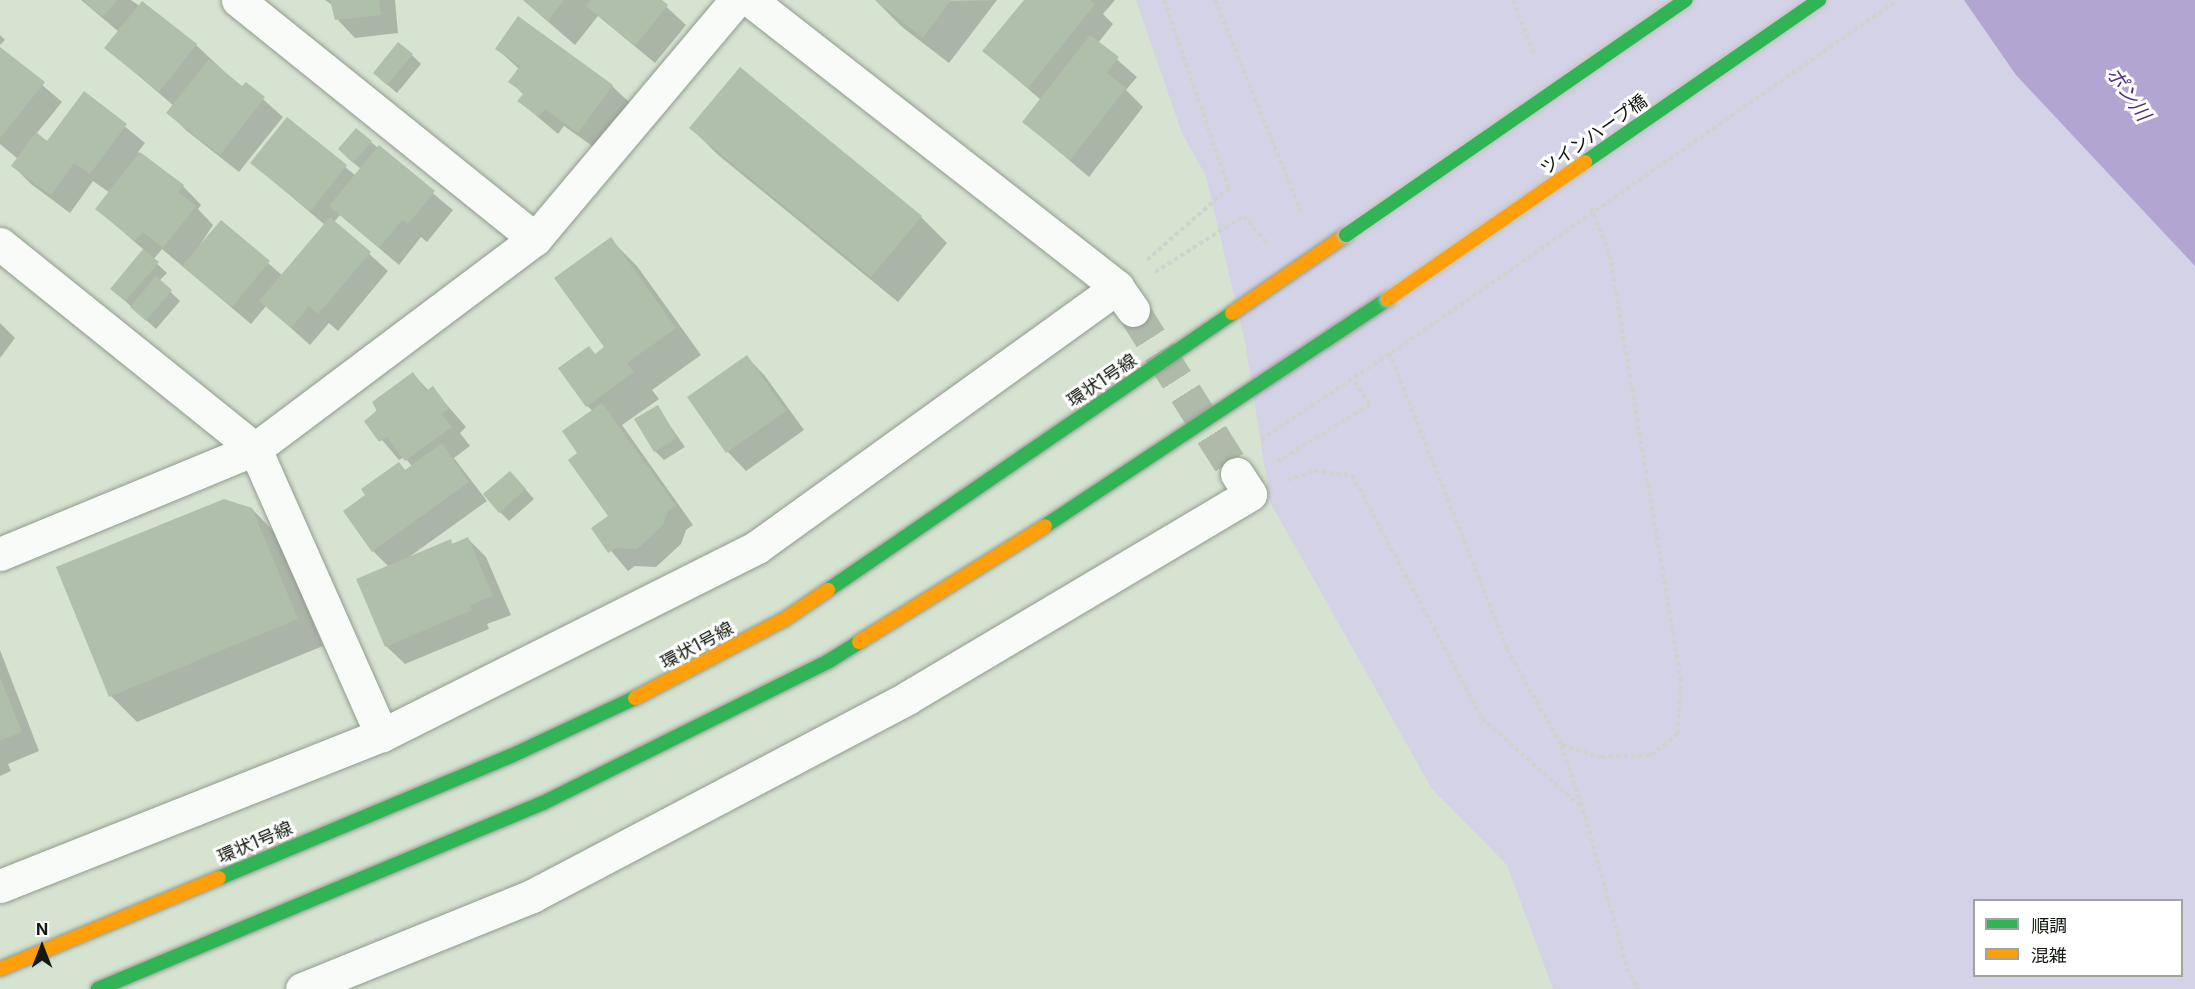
<!DOCTYPE html>
<html>
<head>
<meta charset="utf-8">
<style>
  body { margin:0 }
  #map { position:relative; width:2195px; height:989px; overflow:hidden; background:#d6e3d1; font-family:Inter,"Noto Sans JP",sans-serif }
  div>[style] { position:absolute }
  [style*='--x'] { left:calc(var(--x)*1px); top:calc(var(--y)*1px); width:calc(var(--w)*1px); rotate:calc(var(--a)*1deg) }
  .green>* { inset:0; background:#d4d2e6 }
  .water>* { inset:0; background:#b2a5d2 }
  .shadow>* { inset:0; background:#0003 }
  .building>* { inset:0; background:#afbfa9 }
  .street-tunnel>* { height:33px; margin-top:-16.5px; transform-origin:0; background:repeating-linear-gradient(90deg,#afbbaa 0 33px,transparent 0 49px) }
  .path>* { height:4px; margin-top:-2px; transform-origin:0; background:repeating-linear-gradient(90deg,#cfd3ce 0 4.5px,transparent 0 7.5px) }
  .roads { filter:drop-shadow(0 0 2px #909a8d) drop-shadow(0 0 2px #909a8d) }
  .street>* { height:33px; margin:-16.5px; padding:0 16.5px; transform-origin:16.5px; border-radius:16.5px; background:#f9fbf8 }
  .fast>* { height:14px; margin:-7px; padding:0 7px; transform-origin:7px; border-radius:7px; background:#30b455 }
  .slow>* { height:14px; margin:-7px; padding:0 7px; transform-origin:7px; border-radius:7px; background:#ff9f0a }
  .path-bridge>* { height:4px; margin-top:-2px; transform-origin:0; background:repeating-linear-gradient(90deg,#cfd3ce 0 4.5px,transparent 0 7.5px) }
  .bridges { filter:drop-shadow(0 0 2px #bdc2ba) drop-shadow(0 0 2px #bdc2ba) }
  .fast-bridge>* { height:14px; margin:-7px; padding:0 7px; transform-origin:7px; border-radius:7px; background:#30b455 }
  .slow-bridge>* { height:14px; margin:-7px; padding:0 7px; transform-origin:7px; border-radius:7px; background:#ff9f0a }
  span { translate:-50% -50%; white-space:nowrap; text-align:center; line-height:1.15; -webkit-text-stroke:6px #fff; paint-order:stroke }
  .street-label { font-size:18px; color:#121a0f }
  .water-label { font-size:20px; color:#512e82; font-style:italic }
  .legend { position:absolute; left:1973px; top:899px; width:210px; height:78px; box-sizing:border-box; background:#fff; border:2px solid #a0a39f; margin:0; padding:8px 10px; list-style:none; font-size:18px; color:#121a0f }
  .legend li { display:flex; align-items:center; gap:12px; height:30px }
  .legend b { width:30px; border:2px solid #a0a39f }
  .north { position:absolute; left:12px; top:917px; width:60px; height:60px; -webkit-text-stroke:4px #fff; paint-order:stroke; rotate:0deg; font-size:16px; font-weight:700; line-height:24px; text-align:center; color:#121a0f }
  .north::after { content:''; display:block; margin:auto; width:21px; height:27px; background:#121a0f; clip-path:polygon(50% 0,100% 100%,50% 72%,0 100%) }
</style>
</head>
<body>
<div id="map">
  <div class="green">
    <i style="clip-path:polygon(evenodd,1136px 0,2195px 0,2195px 989px,1553px 989px,1507px 865px,1432px 789px,1270px 502px,1245px 342px,1206px 176px,1182px 133px,1136px 0,1974px 900px,2182px 900px,2182px 976px,1974px 976px,1974px 900px)"></i>
  </div>
  <div class="water">
    <i style="clip-path:polygon(1964px 0,2195px 0,2195px 266px,2016px 75px)"></i>
  </div>
  <div class="shadow">
    <i style="clip-path:polygon(81px 0,131px 0,196px 45px,242px 88px,246px 84px,283px 117px,239px 172px,187px 131px,168px 113px,174px 106px,106px 48px,119px 32px)"></i>
    <i style="clip-path:polygon(325px 0,395px 0,398px 33px,355px 38px,337px 19px,335px 7px)"></i>
    <i style="clip-path:polygon(523px 0,659px 0,686px 25px,655px 63px,598px 16px,575px 45px)"></i>
    <i style="clip-path:polygon(997px 0,949px 63px,902px 27px,876px 1px)"></i>
    <i style="clip-path:polygon(1026px 0,1115px 0,1103px 14px,1113px 24px,1098px 43px,1137px 77px,1126px 90px,1143px 107px,1089px 177px,1024px 122px,1041px 100px,984px 51px)"></i>
    <i style="clip-path:polygon(519px 18px,612px 86px,631px 104px,598px 150px,564px 126px,558px 134px,519px 101px,524px 95px,510px 81px,519px 69px,497px 49px)"></i>
    <i style="clip-path:polygon(0 35px,5px 40px,0 45px)"></i>
    <i style="clip-path:polygon(0 49px,62px 102px,36px 134px,47px 143px,84px 93px,145px 143px,138px 152px,183px 186px,201px 205px,198px 209px,213px 225px,194px 254px,221px 222px,283px 276px,325px 225px,252px 163px,287px 119px,356px 176px,361px 169px,349px 159px,371px 142px,453px 210px,427px 242px,421px 237px,399px 265px,340px 215px,334px 222px,388px 271px,338px 331px,329px 323px,310px 345px,266px 306px,251px 324px,162px 249px,153px 260px,167px 273px,159px 281px,180px 301px,156px 329px,112px 289px,144px 250px,97px 209px,110px 193px,93px 181px,70px 213px,31px 184px,13px 166px,18px 159px,0 144px)"></i>
    <i style="clip-path:polygon(412px 55px,421px 64px,397px 93px,384px 82px)"></i>
    <i style="clip-path:polygon(691px 128px,921px 217px,947px 243px,898px 302px,717px 154px)"></i>
    <i style="clip-path:polygon(610px 239px,637px 266px,701px 355px,652px 390px,659px 399px,622px 425px,693px 525px,686px 530px,681px 544px,656px 567px,635px 566px,628px 571px,593px 529px,610px 516px,579px 453px,593px 411px,587px 406px,589px 348px,596px 355px,606px 347px)"></i>
    <i style="clip-path:polygon(0 323px,15px 338px,0 358px)"></i>
    <i style="clip-path:polygon(747px 357px,765px 376px,804px 430px,746px 471px,728px 452px,689px 398px)"></i>
    <i style="clip-path:polygon(413px 374px,429px 391px,432px 388px,466px 427px,460px 433px,470px 446px,454px 458px,487px 501px,409px 557px,468px 539px,486px 557px,511px 615px,487px 624px,489px 629px,405px 664px,386px 646px,389px 567px,373px 551px,399px 464px,406px 471px,412px 466px,404px 457px,399px 460px,366px 421px)"></i>
    <i style="clip-path:polygon(657px 407px,685px 447px,664px 460px,655px 451px)"></i>
    <i style="clip-path:polygon(519px 482px,534px 499px,509px 521px,500px 512px)"></i>
    <i style="clip-path:polygon(252px 509px,278px 536px,323px 646px,137px 722px,111px 696px)"></i>
    <i style="clip-path:polygon(0 650px,39px 751px,8px 764px,11px 771px,0 776px)"></i>
  </div>
  <div class="building">
    <i style="clip-path:polygon(83px 0,117px 0,103px 17px)"></i>
    <i style="clip-path:polygon(330px 0,379px 0,381px 15px,335px 20px)"></i>
    <i style="clip-path:polygon(523px 0,564px 0,548px 20px)"></i>
    <i style="clip-path:polygon(591px 0,662px 0,668px 5px,635px 46px,586px 6px)"></i>
    <i style="clip-path:polygon(875px 0,951px 0,923px 38px)"></i>
    <i style="clip-path:polygon(1024px 0,1090px 0,1095px 4px,1028px 88px,982px 51px)"></i>
    <i style="clip-path:polygon(142px 1px,197px 44px,159px 92px,104px 48px)"></i>
    <i style="clip-path:polygon(518px 16px,613px 85px,578px 133px,545px 109px,539px 117px,517px 101px,524px 93px,508px 82px,520px 66px,495px 49px)"></i>
    <i style="clip-path:polygon(1090px 35px,1119px 57px,1107px 73px,1126px 88px,1070px 160px,1022px 122px)"></i>
    <i style="clip-path:polygon(398px 42px,413px 54px,387px 85px,373px 73px)"></i>
    <i style="clip-path:polygon(0 47px,45px 82px,0 138px)"></i>
    <i style="clip-path:polygon(209px 59px,242px 86px,246px 82px,265px 97px,220px 155px,166px 113px)"></i>
    <i style="clip-path:polygon(740px 67px,922px 216px,871px 277px,689px 128px)"></i>
    <i style="clip-path:polygon(84px 91px,127px 124px,90px 174px,74px 163px,51px 195px,11px 166px,36px 132px,47px 141px)"></i>
    <i style="clip-path:polygon(287px 117px,347px 165px,310px 211px,250px 163px)"></i>
    <i style="clip-path:polygon(356px 128px,372px 141px,353px 163px,338px 149px)"></i>
    <i style="clip-path:polygon(379px 145px,435px 191px,408px 224px,402px 220px,379px 248px,329px 206px)"></i>
    <i style="clip-path:polygon(140px 152px,184px 185px,178px 192px,196px 206px,163px 248px,143px 232px,135px 241px,95px 209px)"></i>
    <i style="clip-path:polygon(330px 217px,371px 252px,318px 314px,309px 306px,291px 328px,259px 301px)"></i>
    <i style="clip-path:polygon(221px 220px,270px 261px,232px 307px,182px 266px)"></i>
    <i style="clip-path:polygon(611px 237px,676px 328px,627px 363px,634px 372px,586px 407px,558px 368px,589px 346px,595px 354px,604px 347px,554px 278px)"></i>
    <i style="clip-path:polygon(143px 249px,159px 262px,125px 301px,110px 289px)"></i>
    <i style="clip-path:polygon(156px 276px,172px 290px,146px 321px,130px 307px)"></i>
    <i style="clip-path:polygon(747px 355px,786px 411px,726px 453px,687px 397px)"></i>
    <i style="clip-path:polygon(413px 372px,426px 391px,433px 386px,449px 408px,442px 414px,452px 427px,405px 461px,387px 437px,379px 442px,364px 421px,377px 411px,372px 402px)"></i>
    <i style="clip-path:polygon(602px 403px,676px 506px,668px 511px,663px 525px,637px 549px,616px 548px,608px 553px,591px 528px,608px 516px,568px 460px,577px 453px,562px 431px)"></i>
    <i style="clip-path:polygon(658px 405px,677px 438px,654px 452px,634px 419px)"></i>
    <i style="clip-path:polygon(442px 443px,469px 482px,372px 552px,343px 511px,365px 495px,361px 489px,399px 462px,405px 470px)"></i>
    <i style="clip-path:polygon(510px 471px,526px 489px,499px 513px,483px 494px)"></i>
    <i style="clip-path:polygon(224px 499px,252px 508px,298px 619px,109px 697px,56px 567px)"></i>
    <i style="clip-path:polygon(468px 537px,493px 596px,470px 605px,472px 610px,385px 647px,356px 579px,451px 539px,452px 544px)"></i>
    <i style="clip-path:polygon(0 677px,22px 732px,0 741px)"></i>
  </div>
  <div class="street-tunnel">
    <i style="--x:1133;--y:310;--w:194;--a:57.6"></i>
  </div>
  <div class="path">
    <i style="--x:1215;--y:0;--w:231;--a:67.9"></i>
    <i style="--x:1513;--y:0;--w:58;--a:68.7"></i>
    <i style="--x:1147;--y:260;--w:109;--a:-41.3"></i>
    <i style="--x:1229;--y:188;--w:199;--a:-109.1"></i>
    <i style="--x:1155;--y:272;--w:105;--a:-32.2"></i>
    <i style="--x:1244;--y:216;--w:34;--a:50"></i>
    <i style="--x:1389;--y:352;--w:320;--a:68.3"></i>
    <i style="--x:1507;--y:649;--w:110;--a:60.6"></i>
    <i style="--x:1561;--y:745;--w:68;--a:71"></i>
    <i style="--x:1583;--y:809;--w:165;--a:74.5"></i>
    <i style="--x:1627;--y:968;--w:24;--a:62"></i>
    <i style="--x:1261;--y:440;--w:188;--a:-33.9"></i>
    <i style="--x:1277;--y:462;--w:110;--a:-31.9"></i>
    <i style="--x:1370;--y:404;--w:29;--a:-125"></i>
    <i style="--x:1287;--y:480;--w:28;--a:-18"></i>
    <i style="--x:1314;--y:471;--w:38;--a:6"></i>
    <i style="--x:1352;--y:475;--w:276;--a:61.9"></i>
    <i style="--x:1482;--y:718;--w:133;--a:42"></i>
    <i style="--x:1562;--y:745;--w:41;--a:17.1"></i>
    <i style="--x:1601;--y:757;--w:50;--a:-2.3"></i>
    <i style="--x:1651;--y:755;--w:34;--a:-38"></i>
    <i style="--x:1678;--y:734;--w:53;--a:-86.8"></i>
    <i style="--x:1681;--y:681;--w:434;--a:-99.5"></i>
    <i style="--x:1609;--y:253;--w:49;--a:-111.4"></i>
  </div>
  <div class="roads">
    <div class="street">
      <i style="--x:238;--y:0;--w:381;--a:38.8"></i>
      <i style="--x:750;--y:0;--w:466;--a:38"></i>
      <i style="--x:0;--y:244;--w:327;--a:38.8"></i>
      <i style="--x:255;--y:449;--w:313;--a:66.1"></i>
      <i style="--x:0;--y:554;--w:276;--a:-22.4"></i>
      <i style="--x:255;--y:449;--w:350;--a:-36.9"></i>
      <i style="--x:535;--y:239;--w:312;--a:-49.9"></i>
      <i style="--x:0;--y:886;--w:411;--a:-21.6"></i>
      <i style="--x:382;--y:735;--w:419;--a:-26.6"></i>
      <i style="--x:757;--y:547;--w:444;--a:-35.8"></i>
      <i style="--x:1117;--y:287;--w:28;--a:55"></i>
      <i style="--x:302;--y:989;--w:248;--a:-22"></i>
      <i style="--x:532;--y:896;--w:424;--a:-27.8"></i>
      <i style="--x:907;--y:698;--w:399;--a:-30.7"></i>
      <i style="--x:1250;--y:494;--w:24;--a:-123"></i>
    </div>
    <div class="fast">
      <i style="--x:1045;--y:526;--w:411;--a:-33.5"></i>
      <i style="--x:828;--y:590;--w:490;--a:-34.4"></i>
      <i style="--x:219;--y:878;--w:316;--a:-22.7"></i>
      <i style="--x:511;--y:756;--w:137;--a:-25.1"></i>
      <i style="--x:98;--y:989;--w:482;--a:-22.7"></i>
      <i style="--x:543;--y:803;--w:319;--a:-26.4"></i>
      <i style="--x:829;--y:661;--w:36;--a:-32"></i>
    </div>
    <div class="slow">
      <i style="--x:1232;--y:313;--w:138;--a:-34.4"></i>
      <i style="--x:859;--y:642;--w:219;--a:-31.9"></i>
      <i style="--x:635;--y:698;--w:170;--a:-27.8"></i>
      <i style="--x:785;--y:619;--w:52;--a:-34"></i>
      <i style="--x:0;--y:969;--w:237;--a:-22.6"></i>
    </div>
  </div>
  <div class="path-bridge">
    <i style="--x:1417;--y:335;--w:586;--a:-34.86"></i>
  </div>
  <div class="bridges">
    <div class="fast-bridge">
      <i style="--x:1585;--y:162;--w:285;--a:-34.7"></i>
      <i style="--x:1346;--y:235;--w:413;--a:-34.7"></i>
    </div>
    <div class="slow-bridge">
      <i style="--x:1388;--y:299;--w:240;--a:-34.8"></i>
    </div>
  </div>
  <div class="street-label">
    <span style="left:1594px;top:135px;rotate:-35deg">ツインハープ橋</span>
    <span style="left:1102px;top:381px;rotate:-34deg">環状1号線</span>
    <span style="left:697px;top:646px;rotate:-28deg">環状1号線</span>
    <span style="left:255px;top:843px;rotate:-23deg">環状1号線</span>
  </div>
  <div class="water-label">
    <span style="left:2128px;top:94px;rotate:55deg">ポン川</span>
  </div>
  <ul class="legend">
  <li><b style="height:8px;background:#30b455"></b>順調</li>
  <li><b style="height:8px;background:#ff9f0a"></b>混雑</li>
  </ul>
  <div class="north">N</div>
</div>
</body>
</html>
